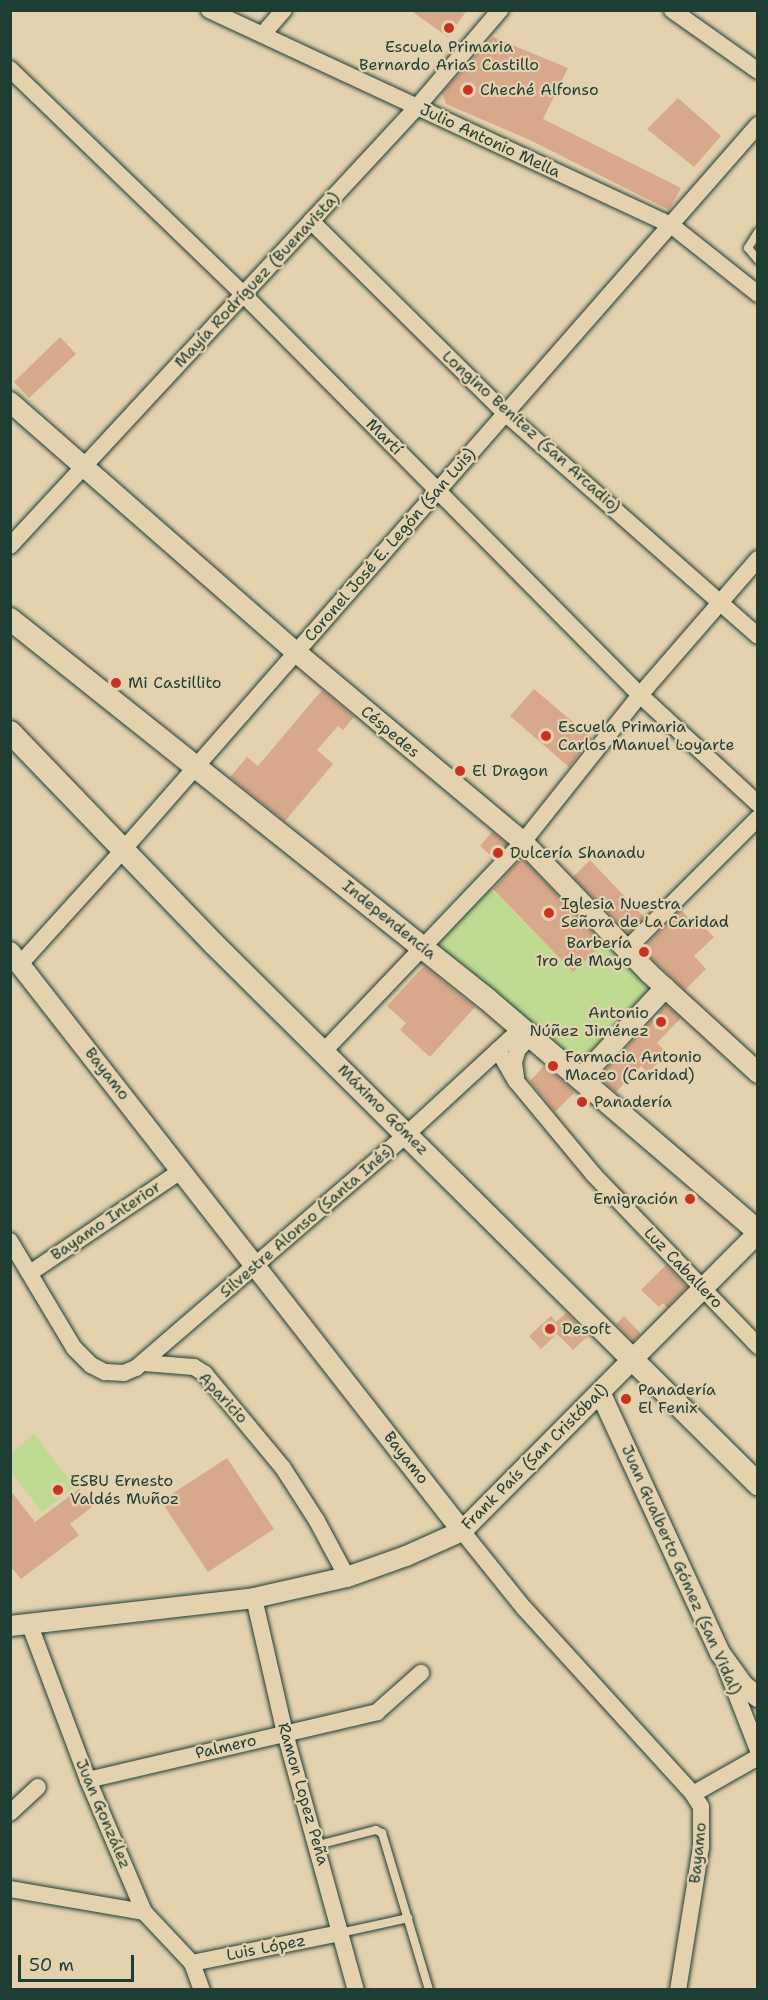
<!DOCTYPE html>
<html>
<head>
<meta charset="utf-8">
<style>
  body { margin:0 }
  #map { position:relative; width:768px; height:2000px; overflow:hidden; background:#e4d2af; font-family:"Shantell Sans",sans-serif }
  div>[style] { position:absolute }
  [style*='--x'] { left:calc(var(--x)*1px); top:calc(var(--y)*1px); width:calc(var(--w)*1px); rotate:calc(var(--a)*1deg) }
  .green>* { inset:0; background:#bfdb92 }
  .building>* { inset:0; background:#d7a889 }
  .roads { filter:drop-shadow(0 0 2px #1f3d34) drop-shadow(0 0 2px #1f3d34) }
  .service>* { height:8px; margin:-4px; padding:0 4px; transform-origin:4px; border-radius:4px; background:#e4d2af }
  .minor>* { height:16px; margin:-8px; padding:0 8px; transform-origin:8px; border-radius:8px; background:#e4d2af }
  .tertiary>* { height:20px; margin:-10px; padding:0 10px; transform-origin:10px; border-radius:10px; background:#e4d2af }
  .secondary>* { height:22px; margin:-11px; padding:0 11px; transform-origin:11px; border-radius:11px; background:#e4d2af }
  .dots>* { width:16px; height:16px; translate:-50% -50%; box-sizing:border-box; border:3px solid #e4d2af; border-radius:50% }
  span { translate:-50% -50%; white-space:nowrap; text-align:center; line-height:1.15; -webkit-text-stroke:4.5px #e4d2af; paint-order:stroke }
  .poi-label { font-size:16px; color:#1f3d34 }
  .left { translate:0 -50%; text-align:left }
  .right { translate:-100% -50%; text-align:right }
  .street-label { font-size:16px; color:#1f3d34 }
  .frame { position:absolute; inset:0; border:12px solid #1f3d34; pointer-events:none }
  .scale { position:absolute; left:18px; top:1955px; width:116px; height:27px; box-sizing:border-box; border:3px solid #1f3d34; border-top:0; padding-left:8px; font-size:18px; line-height:21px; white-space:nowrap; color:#1f3d34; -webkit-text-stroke:4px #e4d2af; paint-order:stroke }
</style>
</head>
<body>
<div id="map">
  <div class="green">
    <i style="clip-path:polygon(490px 887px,573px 972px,608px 939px,656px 986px,580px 1067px,442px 955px,439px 943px)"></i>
    <i style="clip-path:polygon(34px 1434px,75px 1487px,42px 1512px,11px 1472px,11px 1453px)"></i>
  </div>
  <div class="building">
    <i style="clip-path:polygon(410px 10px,467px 10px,448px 37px)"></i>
    <i style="clip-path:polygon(493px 37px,568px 68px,543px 119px,681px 188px,669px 210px,532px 141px,446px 104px,442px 93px)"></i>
    <i style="clip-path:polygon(678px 98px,721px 136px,694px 167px,647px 129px)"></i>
    <i style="clip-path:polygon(60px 337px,76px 354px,29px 398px,14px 382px)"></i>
    <i style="clip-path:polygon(534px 689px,592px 738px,569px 767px,510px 716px)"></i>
    <i style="clip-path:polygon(322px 690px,354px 717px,343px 730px,338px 726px,317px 750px,333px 764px,285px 821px,230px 777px,247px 757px,258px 766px)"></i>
    <i style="clip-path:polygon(492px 832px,507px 844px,494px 858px,480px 846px)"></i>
    <i style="clip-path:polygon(522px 858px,604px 943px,573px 972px,493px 889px)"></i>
    <i style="clip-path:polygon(590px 860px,644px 917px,628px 933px,573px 877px)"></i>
    <i style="clip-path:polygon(681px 910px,694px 923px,697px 920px,714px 937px,694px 956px,706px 969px,685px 990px,642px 949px)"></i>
    <i style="clip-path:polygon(424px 966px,475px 1007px,430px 1057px,400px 1030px,406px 1023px,387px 1006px)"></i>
    <i style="clip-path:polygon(666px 1005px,681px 1018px,657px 1043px,667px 1053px,648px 1073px,641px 1066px,616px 1092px,599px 1077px)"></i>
    <i style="clip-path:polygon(544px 1066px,575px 1092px,555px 1112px,530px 1081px)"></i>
    <i style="clip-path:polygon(666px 1265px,687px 1287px,667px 1308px,663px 1303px,659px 1307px,641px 1290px)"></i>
    <i style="clip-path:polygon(566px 1313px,589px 1335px,573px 1350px,557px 1334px,541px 1349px,529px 1336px,551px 1316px,556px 1322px)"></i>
    <i style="clip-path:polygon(624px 1316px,641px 1334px,633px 1341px,616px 1324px)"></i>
    <i style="clip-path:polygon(227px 1458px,274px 1529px,208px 1572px,161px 1501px)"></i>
    <i style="clip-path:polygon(79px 1489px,92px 1507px,70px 1524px,79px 1535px,21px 1579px,10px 1566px,10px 1490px,35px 1522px)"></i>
  </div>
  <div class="roads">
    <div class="service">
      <i style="--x:758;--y:232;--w:19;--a:122"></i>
      <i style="--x:748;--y:248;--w:16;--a:50"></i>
      <i style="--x:318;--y:1845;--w:60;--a:-14.5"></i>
      <i style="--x:376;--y:1830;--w:7;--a:27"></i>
      <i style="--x:382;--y:1833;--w:164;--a:73.3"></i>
      <i style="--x:340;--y:1933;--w:70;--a:-12.4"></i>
    </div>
    <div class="minor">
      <i style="--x:209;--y:10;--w:510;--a:24.96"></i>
      <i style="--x:671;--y:225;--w:111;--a:38.4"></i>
      <i style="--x:672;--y:10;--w:105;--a:35.3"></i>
      <i style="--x:263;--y:34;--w:32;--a:-49"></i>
      <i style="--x:10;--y:69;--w:325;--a:44"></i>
      <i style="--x:244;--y:295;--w:563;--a:45.29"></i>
      <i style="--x:640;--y:695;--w:161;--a:42.7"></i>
      <i style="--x:311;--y:221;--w:273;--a:44.7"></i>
      <i style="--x:505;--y:413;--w:337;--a:41.4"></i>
      <i style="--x:10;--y:546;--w:599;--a:-47.17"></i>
      <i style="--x:417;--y:107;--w:128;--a:-49.4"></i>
      <i style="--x:627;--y:949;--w:185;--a:-45"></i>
      <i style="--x:21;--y:963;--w:152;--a:-47.9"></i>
      <i style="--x:123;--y:850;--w:964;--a:-48.79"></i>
      <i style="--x:498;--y:1050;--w:36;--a:60"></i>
      <i style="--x:516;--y:1081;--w:122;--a:50.3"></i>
      <i style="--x:594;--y:1175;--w:237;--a:46.2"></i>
      <i style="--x:324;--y:1051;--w:289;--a:-46.4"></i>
      <i style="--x:523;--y:842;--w:188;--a:-51.5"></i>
      <i style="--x:640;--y:695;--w:180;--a:-49.1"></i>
      <i style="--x:516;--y:1077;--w:15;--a:-98"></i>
      <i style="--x:514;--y:1062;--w:14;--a:-73"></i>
      <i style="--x:518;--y:1049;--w:17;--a:-45"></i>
      <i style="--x:10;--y:1241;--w:125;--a:59.1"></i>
      <i style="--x:74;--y:1348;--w:24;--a:45"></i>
      <i style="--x:91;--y:1365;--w:16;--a:27"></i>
      <i style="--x:105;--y:1372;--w:19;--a:3"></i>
      <i style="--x:124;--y:1373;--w:13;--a:-23"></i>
      <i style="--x:136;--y:1368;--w:358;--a:-40.8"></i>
      <i style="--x:407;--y:1134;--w:156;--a:-42.7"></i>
      <i style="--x:30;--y:1273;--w:184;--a:-34.1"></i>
      <i style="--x:144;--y:1363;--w:50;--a:4.6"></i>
      <i style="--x:194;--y:1367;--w:13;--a:32"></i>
      <i style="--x:205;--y:1374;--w:122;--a:50.3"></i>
      <i style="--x:283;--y:1468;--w:63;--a:57.3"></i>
      <i style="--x:317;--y:1521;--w:64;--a:61.8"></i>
      <i style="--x:462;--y:1531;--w:99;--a:51.2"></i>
      <i style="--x:524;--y:1608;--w:251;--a:47.7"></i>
      <i style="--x:693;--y:1794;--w:15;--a:58"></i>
      <i style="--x:701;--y:1807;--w:40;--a:90"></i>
      <i style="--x:701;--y:1847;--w:145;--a:99.1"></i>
      <i style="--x:254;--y:1598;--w:139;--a:77.1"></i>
      <i style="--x:285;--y:1733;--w:267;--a:74.6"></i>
      <i style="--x:29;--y:1623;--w:168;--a:69.4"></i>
      <i style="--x:88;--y:1780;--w:143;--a:67"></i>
      <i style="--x:144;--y:1912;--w:70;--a:46.7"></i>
      <i style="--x:192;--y:1963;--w:29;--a:70"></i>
      <i style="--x:726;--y:1668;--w:88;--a:68.7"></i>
      <i style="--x:88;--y:1780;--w:297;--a:-13.2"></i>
      <i style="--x:377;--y:1712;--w:59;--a:-41.6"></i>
      <i style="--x:693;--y:1794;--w:75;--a:-29.6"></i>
      <i style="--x:10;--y:1813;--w:38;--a:-43"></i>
      <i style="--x:10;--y:1889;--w:136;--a:9.7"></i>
      <i style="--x:192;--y:1963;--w:151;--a:-11.5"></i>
    </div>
    <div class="tertiary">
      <i style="--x:10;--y:402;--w:380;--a:41.2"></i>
      <i style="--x:296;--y:652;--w:296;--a:39.9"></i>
      <i style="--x:523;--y:842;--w:182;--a:46.1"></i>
      <i style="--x:649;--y:973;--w:148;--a:42.5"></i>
      <i style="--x:10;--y:952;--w:735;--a:52.02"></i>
      <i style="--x:580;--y:1079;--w:125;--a:-47"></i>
      <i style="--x:600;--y:1392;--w:287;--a:65.3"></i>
      <i style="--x:720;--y:1653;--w:39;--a:54"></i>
      <i style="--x:743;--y:1685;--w:19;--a:39"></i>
      <i style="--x:10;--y:1626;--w:246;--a:-6.5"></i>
      <i style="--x:254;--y:1598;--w:95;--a:-12.7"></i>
      <i style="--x:347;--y:1577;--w:63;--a:-19.6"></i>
      <i style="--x:406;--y:1556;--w:61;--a:-24.1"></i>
      <i style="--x:462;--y:1531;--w:420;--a:-45.2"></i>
    </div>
    <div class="secondary">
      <i style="--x:10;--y:619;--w:610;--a:38.54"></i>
      <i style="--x:487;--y:999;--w:357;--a:40.6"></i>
      <i style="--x:10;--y:732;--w:294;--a:46.1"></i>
      <i style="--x:214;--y:944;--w:767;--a:44.79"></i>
    </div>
  </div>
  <div class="dots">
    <i style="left:449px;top:28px;background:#c8321e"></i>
    <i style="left:468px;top:90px;background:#c8321e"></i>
    <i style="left:116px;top:683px;background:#c8321e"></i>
    <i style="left:546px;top:736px;background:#c8321e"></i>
    <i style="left:460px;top:771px;background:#c8321e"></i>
    <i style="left:498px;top:853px;background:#c8321e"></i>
    <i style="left:549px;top:913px;background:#c8321e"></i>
    <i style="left:644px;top:952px;background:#c8321e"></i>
    <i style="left:661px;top:1022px;background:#c8321e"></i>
    <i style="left:553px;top:1066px;background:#c8321e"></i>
    <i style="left:582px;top:1102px;background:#c8321e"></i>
    <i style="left:690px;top:1199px;background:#c8321e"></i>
    <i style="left:550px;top:1329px;background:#c8321e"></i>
    <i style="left:626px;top:1399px;background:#c8321e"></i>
    <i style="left:58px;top:1490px;background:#c8321e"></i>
  </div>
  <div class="poi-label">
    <span style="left:449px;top:56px">Escuela Primaria<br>Bernardo Arias Castillo</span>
    <span class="left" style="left:480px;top:90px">Cheché Alfonso</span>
    <span class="left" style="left:128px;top:683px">Mi Castillito</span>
    <span class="left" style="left:558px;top:736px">Escuela Primaria<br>Carlos Manuel Loyarte</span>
    <span class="left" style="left:472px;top:771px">El Dragon</span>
    <span class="left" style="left:510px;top:853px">Dulcería Shanadu</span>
    <span class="left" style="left:561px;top:913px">Iglesia Nuestra<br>Señora de La Caridad</span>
    <span class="right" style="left:632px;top:952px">Barbería<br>1ro de Mayo</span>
    <span class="right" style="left:649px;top:1022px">Antonio<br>Núñez Jiménez</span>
    <span class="left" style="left:565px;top:1066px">Farmacia Antonio<br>Maceo (Caridad)</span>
    <span class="left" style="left:594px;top:1102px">Panadería</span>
    <span class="right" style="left:678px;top:1199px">Emigración</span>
    <span class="left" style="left:562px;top:1329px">Desoft</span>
    <span class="left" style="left:638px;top:1399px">Panadería<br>El Fenix</span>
    <span class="left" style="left:70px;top:1490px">ESBU Ernesto<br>Valdés Muñoz</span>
  </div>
  <div class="street-label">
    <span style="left:490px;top:141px;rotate:25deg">Julio Antonio Mella</span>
    <span style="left:257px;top:280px;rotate:-47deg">Mayía Rodríguez (Buenavista)</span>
    <span style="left:531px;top:432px;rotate:42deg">Longino Benítez (San Arcadio)</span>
    <span style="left:384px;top:437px;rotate:45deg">Martí</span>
    <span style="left:390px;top:545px;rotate:-49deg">Coronel José E. Legón (San Luis)</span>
    <span style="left:390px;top:732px;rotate:40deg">Céspedes</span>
    <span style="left:389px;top:920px;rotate:39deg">Independencia</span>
    <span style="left:107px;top:1074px;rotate:52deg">Bayamo</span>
    <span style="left:383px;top:1110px;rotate:45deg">Máximo Gómez</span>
    <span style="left:106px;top:1221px;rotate:-34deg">Bayamo Interior</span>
    <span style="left:307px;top:1221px;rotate:-41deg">Silvestre Alonso (Santa Inés)</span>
    <span style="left:683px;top:1268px;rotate:46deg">Luz Caballero</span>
    <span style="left:223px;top:1398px;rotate:47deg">Aparicio</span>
    <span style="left:535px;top:1457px;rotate:-45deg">Frank País (San Cristóbal)</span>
    <span style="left:406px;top:1458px;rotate:52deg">Bayamo</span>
    <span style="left:681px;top:1570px;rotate:66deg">Juan Gualberto Gómez (San Vidal)</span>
    <span style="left:226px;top:1747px;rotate:-13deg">Palmero</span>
    <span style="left:303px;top:1794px;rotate:74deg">Ramon Lopez Peña</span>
    <span style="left:103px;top:1814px;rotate:67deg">Juan González</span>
    <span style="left:698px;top:1853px;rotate:-84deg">Bayamo</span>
    <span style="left:266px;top:1948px;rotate:-11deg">Luis López</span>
  </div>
  <div class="frame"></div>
  <div class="scale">50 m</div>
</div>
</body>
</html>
